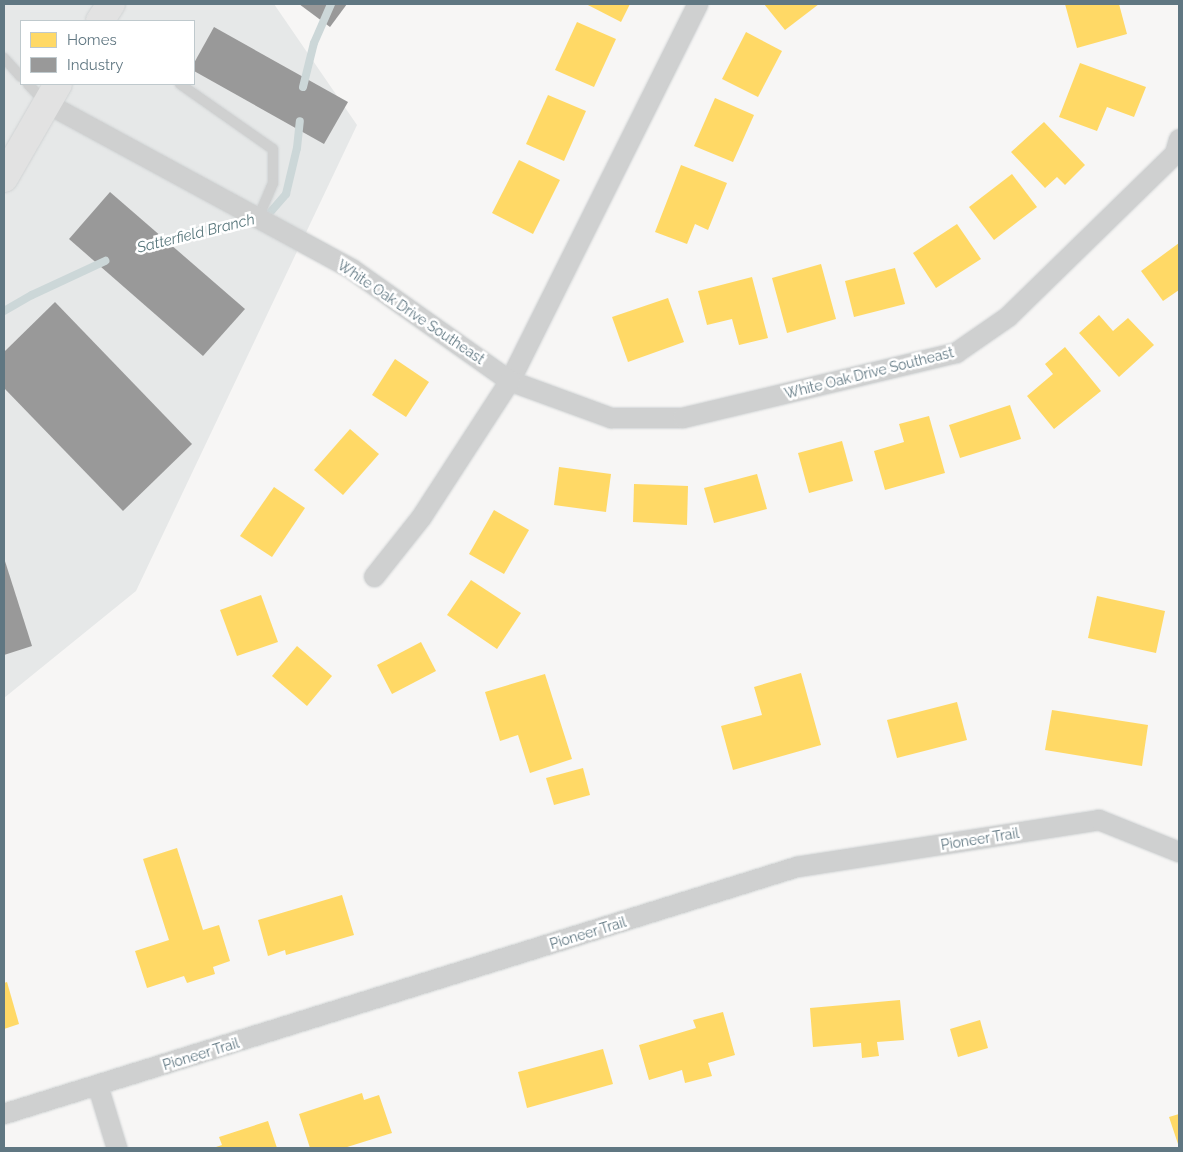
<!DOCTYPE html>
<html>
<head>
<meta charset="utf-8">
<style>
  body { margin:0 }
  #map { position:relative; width:1183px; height:1152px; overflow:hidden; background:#f7f6f5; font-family:Raleway,sans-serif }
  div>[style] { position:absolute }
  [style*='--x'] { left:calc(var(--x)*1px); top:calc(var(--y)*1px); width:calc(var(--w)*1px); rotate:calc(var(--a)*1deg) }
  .built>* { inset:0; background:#e6e8e8 }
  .homes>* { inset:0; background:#ffd966 }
  .industry>* { inset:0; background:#999 }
  .stream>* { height:8px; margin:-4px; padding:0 4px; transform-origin:4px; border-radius:4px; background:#ccd7d8 }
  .roads { filter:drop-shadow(0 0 1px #d0d3d4) drop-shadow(0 0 1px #d0d3d4) }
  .lane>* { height:10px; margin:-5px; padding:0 5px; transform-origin:5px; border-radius:5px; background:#cfd0d0 }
  .street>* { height:20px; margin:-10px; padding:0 10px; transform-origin:10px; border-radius:10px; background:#cfd0d0 }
  .secondary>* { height:28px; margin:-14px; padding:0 14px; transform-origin:14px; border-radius:14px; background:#e2e2e2 }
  span { translate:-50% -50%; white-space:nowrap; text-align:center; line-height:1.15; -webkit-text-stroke:5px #fff; paint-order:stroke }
  .street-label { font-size:14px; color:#607782 }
  .water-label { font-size:15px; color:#5a787d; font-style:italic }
  .frame { position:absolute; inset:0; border:5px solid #607782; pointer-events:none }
  .legend { position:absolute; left:20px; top:20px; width:175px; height:65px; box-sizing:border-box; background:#fff; border:1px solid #bfc9cd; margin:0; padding:6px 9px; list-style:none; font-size:15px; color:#607782 }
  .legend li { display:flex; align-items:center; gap:10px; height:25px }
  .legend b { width:25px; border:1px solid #bfc9cd }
</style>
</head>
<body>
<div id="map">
  <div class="built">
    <i style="clip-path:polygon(evenodd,4px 4px,274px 4px,357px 125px,136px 591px,4px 698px,4px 4px,21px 21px,194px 21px,194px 84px,21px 84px,21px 21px)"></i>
  </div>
  <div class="homes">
    <i style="clip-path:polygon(586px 4px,630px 4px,621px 22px)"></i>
    <i style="clip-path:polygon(764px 4px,819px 4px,785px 30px)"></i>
    <i style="clip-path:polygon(1065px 4px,1119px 4px,1127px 34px,1077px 48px)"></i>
    <i style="clip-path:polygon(577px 22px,616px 39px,594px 87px,555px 70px)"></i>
    <i style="clip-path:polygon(746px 32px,782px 51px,758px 97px,722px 79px)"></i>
    <i style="clip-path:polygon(1080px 63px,1146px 87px,1134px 117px,1107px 107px,1097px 131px,1059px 117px)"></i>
    <i style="clip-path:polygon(548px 95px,586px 111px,564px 161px,526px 144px)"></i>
    <i style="clip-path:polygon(715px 98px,754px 115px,733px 162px,694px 146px)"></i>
    <i style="clip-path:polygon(1044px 122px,1085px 165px,1065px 185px,1057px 177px,1045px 188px,1011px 152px)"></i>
    <i style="clip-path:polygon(519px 160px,560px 180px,533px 234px,492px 213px)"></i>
    <i style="clip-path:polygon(681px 165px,727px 183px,708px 230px,695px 224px,687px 244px,655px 232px)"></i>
    <i style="clip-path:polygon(1012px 174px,1037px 207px,994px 240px,969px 207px)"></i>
    <i style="clip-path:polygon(957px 224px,981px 259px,936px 288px,913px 253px)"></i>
    <i style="clip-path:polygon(1179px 243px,1179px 290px,1163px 301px,1141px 271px)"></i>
    <i style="clip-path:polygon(821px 264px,836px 319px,787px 333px,772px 278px)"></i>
    <i style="clip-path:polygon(895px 268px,905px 304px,854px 317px,845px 281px)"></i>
    <i style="clip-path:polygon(752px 277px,768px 338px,739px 345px,732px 319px,707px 325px,698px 291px)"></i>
    <i style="clip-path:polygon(668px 298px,684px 342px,628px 362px,612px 317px)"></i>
    <i style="clip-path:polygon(1099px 315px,1113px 331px,1128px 318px,1154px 345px,1119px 377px,1079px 333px)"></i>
    <i style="clip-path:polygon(1065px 347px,1101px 391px,1054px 429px,1027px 396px,1053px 374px,1045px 364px)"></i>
    <i style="clip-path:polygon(395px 359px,429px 382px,406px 417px,372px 395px)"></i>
    <i style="clip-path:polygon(1010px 405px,1021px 439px,960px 458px,949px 425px)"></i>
    <i style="clip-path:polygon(929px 416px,945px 473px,885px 490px,874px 451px,904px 442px,899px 424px)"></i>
    <i style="clip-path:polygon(350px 429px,379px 454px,343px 495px,314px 470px)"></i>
    <i style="clip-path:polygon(842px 441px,853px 481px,809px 493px,798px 453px)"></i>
    <i style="clip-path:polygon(559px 467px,611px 474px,606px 512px,554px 505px)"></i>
    <i style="clip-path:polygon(757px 474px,767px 509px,714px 523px,704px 488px)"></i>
    <i style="clip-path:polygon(634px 484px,688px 486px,687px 525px,633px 522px)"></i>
    <i style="clip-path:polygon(274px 487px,305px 508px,272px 557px,240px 536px)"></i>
    <i style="clip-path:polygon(494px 510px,529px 530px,504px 574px,469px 554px)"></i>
    <i style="clip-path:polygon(471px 580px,521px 613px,497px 649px,447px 615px)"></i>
    <i style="clip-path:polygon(261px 595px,278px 642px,237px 656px,220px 610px)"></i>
    <i style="clip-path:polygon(1097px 596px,1165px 611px,1156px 653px,1088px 638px)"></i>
    <i style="clip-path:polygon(421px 642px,436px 671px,392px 694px,377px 665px)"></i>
    <i style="clip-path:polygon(297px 646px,332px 676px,307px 706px,272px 676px)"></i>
    <i style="clip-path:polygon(801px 673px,821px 745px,733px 770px,721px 726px,762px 715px,754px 687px)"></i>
    <i style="clip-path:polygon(545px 674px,572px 759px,530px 773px,518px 735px,500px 741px,485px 692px)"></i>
    <i style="clip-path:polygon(957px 702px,967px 740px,897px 758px,887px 720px)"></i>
    <i style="clip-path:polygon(1052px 710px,1148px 725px,1142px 766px,1045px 750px)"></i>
    <i style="clip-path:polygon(583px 768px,590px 795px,554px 805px,546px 778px)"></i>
    <i style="clip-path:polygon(177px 848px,203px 930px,219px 925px,230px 961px,213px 967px,215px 974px,187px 983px,184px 976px,147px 988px,135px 951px,169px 940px,143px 859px)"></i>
    <i style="clip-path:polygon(342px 895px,354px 935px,286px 955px,285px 950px,268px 956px,258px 920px)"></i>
    <i style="clip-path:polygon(7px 982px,19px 1024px,4px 1029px,4px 983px)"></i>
    <i style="clip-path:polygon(900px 1000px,904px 1040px,877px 1042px,879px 1056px,862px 1058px,861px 1043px,813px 1047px,810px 1008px)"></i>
    <i style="clip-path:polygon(723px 1012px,735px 1055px,708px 1063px,712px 1076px,685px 1083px,682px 1070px,649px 1080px,639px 1045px,696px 1028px,693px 1020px)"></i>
    <i style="clip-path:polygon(980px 1020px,988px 1048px,958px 1057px,950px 1029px)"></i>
    <i style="clip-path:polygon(603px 1049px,613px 1084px,527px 1108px,518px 1072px)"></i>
    <i style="clip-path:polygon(362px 1093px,364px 1100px,379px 1095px,392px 1133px,344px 1148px,310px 1148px,299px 1114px)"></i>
    <i style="clip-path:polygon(1179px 1114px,1179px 1147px,1169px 1117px)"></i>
    <i style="clip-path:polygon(268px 1121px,277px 1148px,213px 1148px,222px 1145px,219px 1137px)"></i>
  </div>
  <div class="industry">
    <i style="clip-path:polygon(299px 4px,347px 4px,330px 27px)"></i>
    <i style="clip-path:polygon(214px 27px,348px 102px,324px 144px,194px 71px,194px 63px)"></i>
    <i style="clip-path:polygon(110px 192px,245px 309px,203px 356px,69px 239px)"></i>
    <i style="clip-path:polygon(55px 302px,192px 444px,123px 511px,4px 388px,4px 352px)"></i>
    <i style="clip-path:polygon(4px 558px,32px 646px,4px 655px)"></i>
  </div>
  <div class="stream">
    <i style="--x:303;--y:87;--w:45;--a:-76"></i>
    <i style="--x:314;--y:43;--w:43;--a:-66.4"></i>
    <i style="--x:156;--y:243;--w:44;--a:-15.9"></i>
    <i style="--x:198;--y:231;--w:38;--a:-6"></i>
    <i style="--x:236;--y:227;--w:33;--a:-20"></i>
    <i style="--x:267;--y:216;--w:29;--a:-49"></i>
    <i style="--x:286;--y:194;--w:47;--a:-76.6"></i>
    <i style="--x:297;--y:148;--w:27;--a:-84"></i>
    <i style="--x:4;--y:311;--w:32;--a:-30"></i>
    <i style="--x:32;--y:295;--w:81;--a:-25"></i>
  </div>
  <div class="roads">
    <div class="lane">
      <i style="--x:4;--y:58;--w:25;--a:48"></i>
      <i style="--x:28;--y:84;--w:25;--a:47"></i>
      <i style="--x:180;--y:84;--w:113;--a:35"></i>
      <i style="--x:273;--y:149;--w:34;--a:90"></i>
      <i style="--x:273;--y:183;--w:38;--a:113"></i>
    </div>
    <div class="street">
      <i style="--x:698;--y:4;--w:421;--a:116.5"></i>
      <i style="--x:510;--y:381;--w:108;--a:20.1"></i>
      <i style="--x:611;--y:418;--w:72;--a:0"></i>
      <i style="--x:683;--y:418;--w:281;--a:-13.4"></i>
      <i style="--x:956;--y:353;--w:63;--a:-34.7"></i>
      <i style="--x:1008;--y:317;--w:233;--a:-44.3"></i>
      <i style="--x:1175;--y:154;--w:15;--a:-74"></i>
      <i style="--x:46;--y:103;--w:349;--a:28.5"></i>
      <i style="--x:353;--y:270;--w:192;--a:35.3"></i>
      <i style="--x:510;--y:381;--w:163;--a:123"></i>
      <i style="--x:421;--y:518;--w:75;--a:128.5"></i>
      <i style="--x:98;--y:1086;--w:65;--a:73"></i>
      <i style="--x:4;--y:1114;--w:831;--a:-17.3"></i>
      <i style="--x:797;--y:867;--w:306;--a:-8.8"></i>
      <i style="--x:1099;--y:820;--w:86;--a:21.8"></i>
    </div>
    <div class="secondary">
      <i style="--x:100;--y:21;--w:20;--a:-57"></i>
      <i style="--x:4;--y:178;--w:108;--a:-60.1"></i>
    </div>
  </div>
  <div class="street-label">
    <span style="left:411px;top:312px;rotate:34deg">White Oak Drive Southeast</span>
    <span style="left:869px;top:373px;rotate:-14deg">White Oak Drive Southeast</span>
    <span style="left:980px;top:839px;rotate:-9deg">Pioneer Trail</span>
    <span style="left:588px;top:933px;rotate:-17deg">Pioneer Trail</span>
    <span style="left:201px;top:1054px;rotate:-17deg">Pioneer Trail</span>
  </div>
  <div class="water-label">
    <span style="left:196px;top:234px;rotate:-14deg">Satterfield Branch</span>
  </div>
  <div class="frame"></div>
  <ul class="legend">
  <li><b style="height:14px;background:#ffd966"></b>Homes</li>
  <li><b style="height:14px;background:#999"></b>Industry</li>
  </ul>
</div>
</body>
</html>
